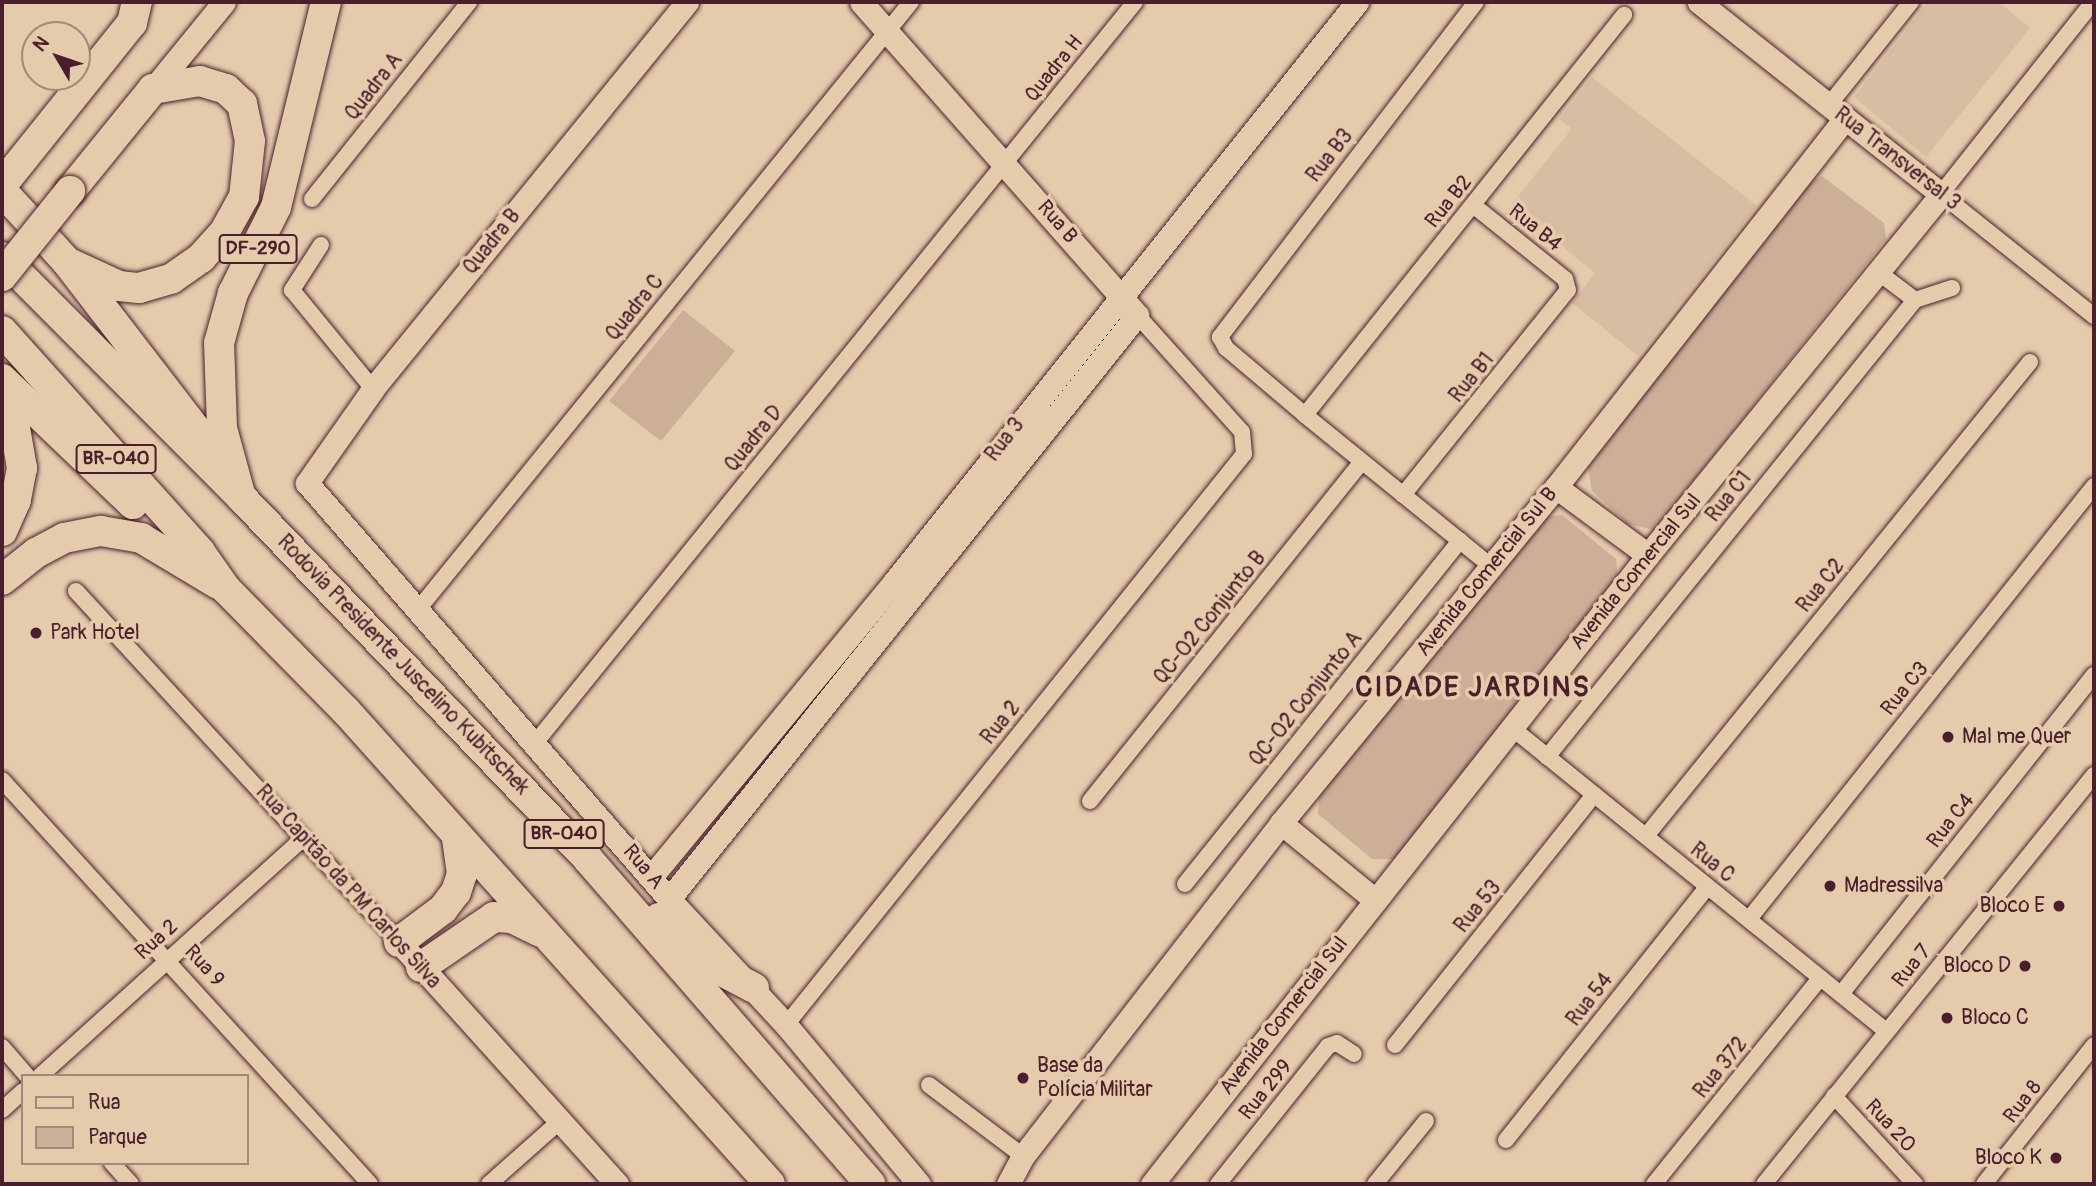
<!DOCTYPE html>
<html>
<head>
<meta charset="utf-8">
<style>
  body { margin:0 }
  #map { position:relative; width:2096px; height:1186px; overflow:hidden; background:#e4cbac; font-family:Pangolin,sans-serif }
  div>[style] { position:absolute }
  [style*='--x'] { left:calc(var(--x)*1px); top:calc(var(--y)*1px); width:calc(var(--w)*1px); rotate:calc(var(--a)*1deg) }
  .built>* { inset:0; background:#d7bda1 }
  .green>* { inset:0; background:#cbaf97 }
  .roads { filter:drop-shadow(0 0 2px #4a1f2b) drop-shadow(0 0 2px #4a1f2b) }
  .street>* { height:16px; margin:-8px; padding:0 8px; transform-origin:8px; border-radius:8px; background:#e4cbac }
  .secondary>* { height:23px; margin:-11.5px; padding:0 11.5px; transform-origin:11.5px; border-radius:11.5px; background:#e4cbac }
  .highway>* { height:30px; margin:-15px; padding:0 15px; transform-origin:15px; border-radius:15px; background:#e4cbac }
  .bridges { filter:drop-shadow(0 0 2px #4a1f2b) drop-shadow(0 0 2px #4a1f2b) }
  .highway-bridge>* { height:30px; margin:-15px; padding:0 15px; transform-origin:15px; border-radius:15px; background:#e4cbac }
  .dots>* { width:19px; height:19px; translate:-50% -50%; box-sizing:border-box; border:4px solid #e4cbac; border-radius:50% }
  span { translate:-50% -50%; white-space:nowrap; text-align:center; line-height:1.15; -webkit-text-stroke:7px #e4cbac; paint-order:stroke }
  .shield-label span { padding:2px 5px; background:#e4cbac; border:2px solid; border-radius:5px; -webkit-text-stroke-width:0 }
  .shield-label { font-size:19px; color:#4a1f2b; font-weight:700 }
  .street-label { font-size:21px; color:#4a1f2b }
  .poi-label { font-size:21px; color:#4a1f2b }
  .left { translate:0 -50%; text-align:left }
  .right { translate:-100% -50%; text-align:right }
  .district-label { font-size:28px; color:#4a1f2b; font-weight:700; letter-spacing:2px }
  .frame { position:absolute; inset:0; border:4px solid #4a1f2b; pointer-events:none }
  .legend { position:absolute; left:21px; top:1074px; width:228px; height:91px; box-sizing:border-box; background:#e4cbac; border:2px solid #a68678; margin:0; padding:9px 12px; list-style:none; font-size:21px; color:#4a1f2b }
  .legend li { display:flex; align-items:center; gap:14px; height:35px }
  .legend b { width:35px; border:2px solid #a68678 }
  .north { position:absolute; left:21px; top:21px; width:70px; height:70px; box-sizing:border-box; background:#e4cbac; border:2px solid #a68678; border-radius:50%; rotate:309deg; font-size:19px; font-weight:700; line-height:28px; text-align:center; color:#4a1f2b }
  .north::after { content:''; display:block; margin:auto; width:24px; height:32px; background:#4a1f2b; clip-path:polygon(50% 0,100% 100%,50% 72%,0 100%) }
</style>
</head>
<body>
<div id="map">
  <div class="built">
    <i style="clip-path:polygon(1928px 2px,1999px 2px,2030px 28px,1926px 157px,1854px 97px)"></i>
    <i style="clip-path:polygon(1592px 77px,1757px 206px,1638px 356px,1572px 303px,1595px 273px,1511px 205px,1567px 135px,1571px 128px,1559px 119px)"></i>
  </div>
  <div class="green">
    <i style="clip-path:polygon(1822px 176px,1884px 223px,1886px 239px,1654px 530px,1628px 524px,1592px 491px,1588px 467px,1808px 183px)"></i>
    <i style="clip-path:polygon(683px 310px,735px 351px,661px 441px,609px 401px)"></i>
    <i style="clip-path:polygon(1562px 515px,1616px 559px,1618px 582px,1396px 859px,1372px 859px,1318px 814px,1319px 791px,1540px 517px)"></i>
  </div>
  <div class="roads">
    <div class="street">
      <i style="--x:1476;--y:2;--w:422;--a:127.4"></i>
      <i style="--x:1220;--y:337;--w:13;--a:61"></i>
      <i style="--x:1226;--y:348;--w:104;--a:40.3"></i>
      <i style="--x:1305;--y:415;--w:240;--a:39.1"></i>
      <i style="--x:2093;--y:2;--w:245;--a:128.4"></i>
      <i style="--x:1941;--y:194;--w:196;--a:38.6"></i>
      <i style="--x:1829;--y:105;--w:132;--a:-51.5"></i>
      <i style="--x:312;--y:199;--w:252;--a:-51.4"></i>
      <i style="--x:321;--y:245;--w:54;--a:122.8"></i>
      <i style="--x:292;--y:290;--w:128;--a:50.7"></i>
      <i style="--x:1915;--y:300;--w:39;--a:-18"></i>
      <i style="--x:1305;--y:415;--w:512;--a:-51.43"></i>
      <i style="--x:1403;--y:495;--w:263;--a:-51.2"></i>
      <i style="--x:1568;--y:290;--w:11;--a:-105"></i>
      <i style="--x:1565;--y:279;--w:118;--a:-141.2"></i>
      <i style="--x:76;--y:591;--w:477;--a:47.4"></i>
      <i style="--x:416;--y:612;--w:786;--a:-50.94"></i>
      <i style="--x:1512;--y:728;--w:481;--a:39"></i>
      <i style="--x:536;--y:742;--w:952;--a:-51.01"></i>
      <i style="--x:1547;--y:757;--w:587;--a:-51.16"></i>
      <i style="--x:1915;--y:300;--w:46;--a:-142.9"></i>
      <i style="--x:2;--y:780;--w:546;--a:47.67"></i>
      <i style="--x:1090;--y:801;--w:435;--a:-51.3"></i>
      <i style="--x:1646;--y:836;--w:610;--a:-50.99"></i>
      <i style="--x:1185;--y:884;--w:440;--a:-51.3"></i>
      <i style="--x:1749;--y:919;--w:554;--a:-51.45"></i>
      <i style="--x:1841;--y:994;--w:407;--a:-51.6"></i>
      <i style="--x:786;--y:1025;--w:732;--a:-51.27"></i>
      <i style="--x:1244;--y:454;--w:22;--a:-95"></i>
      <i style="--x:1242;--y:432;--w:157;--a:-131.9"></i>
      <i style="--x:1395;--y:1045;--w:320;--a:-51.5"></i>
      <i style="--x:2;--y:1047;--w:38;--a:49"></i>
      <i style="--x:40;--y:1076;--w:355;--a:-42.1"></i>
      <i style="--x:929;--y:1085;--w:118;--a:37.1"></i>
      <i style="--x:1834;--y:1096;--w:120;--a:47.4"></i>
      <i style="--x:2;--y:1110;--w:28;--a:-42"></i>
      <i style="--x:1506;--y:1140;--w:323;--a:-51.5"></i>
      <i style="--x:112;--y:1163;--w:28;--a:48"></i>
      <i style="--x:489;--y:1184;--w:95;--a:-41.6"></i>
      <i style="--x:1218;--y:1184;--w:176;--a:-51.4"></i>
      <i style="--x:1328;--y:1046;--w:9;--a:-18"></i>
      <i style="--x:1337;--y:1043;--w:20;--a:33"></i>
      <i style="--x:1375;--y:1184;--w:81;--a:-51"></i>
      <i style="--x:1654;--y:1184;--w:265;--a:-51.1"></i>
      <i style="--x:1764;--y:1184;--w:526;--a:-51.1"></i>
      <i style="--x:1984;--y:1184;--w:177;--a:-51.6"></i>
    </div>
    <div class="secondary">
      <i style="--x:687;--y:2;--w:498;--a:129.1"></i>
      <i style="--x:373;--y:389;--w:115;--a:125.1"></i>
      <i style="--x:307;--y:483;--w:551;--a:48.97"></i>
      <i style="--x:669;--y:899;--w:172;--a:47.1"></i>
      <i style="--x:786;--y:1025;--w:207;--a:50.1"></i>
      <i style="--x:153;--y:89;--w:112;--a:-50.8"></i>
      <i style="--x:1556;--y:487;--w:114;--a:36.5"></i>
      <i style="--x:1281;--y:823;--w:122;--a:39.3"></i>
      <i style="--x:651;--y:877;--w:382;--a:-50.5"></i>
      <i style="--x:894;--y:582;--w:742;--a:-51.4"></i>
      <i style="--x:669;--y:899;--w:748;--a:-51.29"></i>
      <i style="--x:1137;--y:315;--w:417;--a:-131.4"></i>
      <i style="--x:399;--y:942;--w:326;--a:48"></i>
      <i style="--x:1008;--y:1184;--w:32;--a:-62"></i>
      <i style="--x:1023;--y:1156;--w:421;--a:-52.2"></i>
      <i style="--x:1281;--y:823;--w:434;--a:-50.7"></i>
      <i style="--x:1556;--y:487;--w:469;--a:-51.9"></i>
      <i style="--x:1152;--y:1184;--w:801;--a:-51.74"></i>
      <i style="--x:1648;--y:555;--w:465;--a:-50.9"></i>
      <i style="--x:1941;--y:194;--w:309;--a:-141.6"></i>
    </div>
    <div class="highway">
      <i style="--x:2;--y:185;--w:208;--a:-51.3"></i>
      <i style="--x:132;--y:23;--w:22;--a:-77"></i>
      <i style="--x:2;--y:191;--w:96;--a:47.5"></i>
      <i style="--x:67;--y:262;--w:220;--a:52.4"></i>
      <i style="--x:2;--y:257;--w:340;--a:45.1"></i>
      <i style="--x:242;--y:498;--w:499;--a:46.2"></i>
      <i style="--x:587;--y:858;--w:432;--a:49"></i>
      <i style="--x:67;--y:262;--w:57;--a:24.8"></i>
      <i style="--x:119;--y:286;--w:20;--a:6"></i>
      <i style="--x:139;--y:288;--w:33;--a:-16"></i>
      <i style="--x:171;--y:279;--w:37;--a:-35"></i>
      <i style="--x:201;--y:258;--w:36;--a:-48"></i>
      <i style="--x:225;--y:231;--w:39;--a:-61"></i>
      <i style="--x:244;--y:197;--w:56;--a:-83.9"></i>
      <i style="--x:250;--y:141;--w:38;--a:-102"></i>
      <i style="--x:242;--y:104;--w:22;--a:-137"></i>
      <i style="--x:226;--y:89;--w:27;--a:-163"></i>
      <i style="--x:200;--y:81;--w:48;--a:170.3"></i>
      <i style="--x:153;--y:89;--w:132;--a:129.1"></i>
      <i style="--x:2;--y:331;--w:297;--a:48.1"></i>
      <i style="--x:200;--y:552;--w:45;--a:54.9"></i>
      <i style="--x:226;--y:589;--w:171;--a:45.5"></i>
      <i style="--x:346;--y:711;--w:635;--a:48.13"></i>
      <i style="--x:2;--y:379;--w:181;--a:43.7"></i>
      <i style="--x:2;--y:391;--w:39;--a:71"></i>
      <i style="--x:15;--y:428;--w:41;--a:80.1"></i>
      <i style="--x:22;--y:468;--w:33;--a:101"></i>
      <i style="--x:16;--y:500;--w:34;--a:114"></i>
      <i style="--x:240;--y:494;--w:68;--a:-105.3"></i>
      <i style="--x:222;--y:428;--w:85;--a:-92"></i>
      <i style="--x:219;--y:343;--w:52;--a:-74.4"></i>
      <i style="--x:233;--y:293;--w:96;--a:-63.4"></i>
      <i style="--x:276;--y:207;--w:211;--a:-76.3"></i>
      <i style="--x:2;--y:580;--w:43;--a:-38.5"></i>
      <i style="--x:36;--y:553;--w:32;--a:-28"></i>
      <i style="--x:64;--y:538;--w:38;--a:-11"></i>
      <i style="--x:101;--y:531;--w:41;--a:9.9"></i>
      <i style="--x:141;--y:538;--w:90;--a:30.9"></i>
      <i style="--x:659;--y:918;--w:76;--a:41.3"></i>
      <i style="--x:716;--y:968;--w:43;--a:27.8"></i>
      <i style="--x:399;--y:942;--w:55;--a:-36.9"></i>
      <i style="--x:443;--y:909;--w:21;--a:-53"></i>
      <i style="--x:456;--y:892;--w:19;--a:-72"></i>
      <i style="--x:462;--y:874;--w:36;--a:-98"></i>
      <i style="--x:421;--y:967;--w:88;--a:-34.4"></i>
      <i style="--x:494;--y:917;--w:18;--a:3"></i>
      <i style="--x:512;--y:918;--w:30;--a:26"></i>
    </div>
  </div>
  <div class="bridges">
    <div class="highway-bridge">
      <i style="--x:2;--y:276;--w:109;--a:-51.3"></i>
    </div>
  </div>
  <div class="dots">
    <i style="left:36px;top:633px;background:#4a1f2b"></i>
    <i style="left:1948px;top:737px;background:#4a1f2b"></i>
    <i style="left:1830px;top:886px;background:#4a1f2b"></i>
    <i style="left:2059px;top:906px;background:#4a1f2b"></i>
    <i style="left:2025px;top:966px;background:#4a1f2b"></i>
    <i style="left:1947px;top:1018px;background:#4a1f2b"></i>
    <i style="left:1023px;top:1078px;background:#4a1f2b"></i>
    <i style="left:2056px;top:1158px;background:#4a1f2b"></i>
  </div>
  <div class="shield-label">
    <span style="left:258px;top:249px">DF-290</span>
    <span style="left:116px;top:459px">BR-040</span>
    <span style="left:564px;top:834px">BR-040</span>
  </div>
  <div class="street-label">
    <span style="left:1054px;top:69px;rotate:-51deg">Quadra H</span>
    <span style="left:374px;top:87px;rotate:-52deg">Quadra A</span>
    <span style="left:1330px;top:156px;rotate:-52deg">Rua B3</span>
    <span style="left:1897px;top:159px;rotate:38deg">Rua Transversal 3</span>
    <span style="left:1449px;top:202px;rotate:-51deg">Rua B2</span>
    <span style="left:1057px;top:222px;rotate:49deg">Rua B</span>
    <span style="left:1535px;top:228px;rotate:39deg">Rua B4</span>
    <span style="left:492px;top:242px;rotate:-51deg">Quadra B</span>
    <span style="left:635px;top:308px;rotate:-51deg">Quadra C</span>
    <span style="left:1472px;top:378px;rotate:-51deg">Rua B1</span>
    <span style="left:754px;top:439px;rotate:-51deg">Quadra D</span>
    <span style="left:1005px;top:440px;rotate:-52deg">Rua 3</span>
    <span style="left:1729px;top:497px;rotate:-51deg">Rua C1</span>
    <span style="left:1487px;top:572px;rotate:-51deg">Avenida Comercial Sul B</span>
    <span style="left:1636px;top:572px;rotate:-51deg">Avenida Comercial Sul</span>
    <span style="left:1821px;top:586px;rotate:-51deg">Rua C2</span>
    <span style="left:1210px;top:618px;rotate:-51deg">QC-02 Conjunto B</span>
    <span style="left:403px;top:665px;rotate:46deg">Rodovia Presidente Juscelino Kubitschek</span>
    <span style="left:1905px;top:689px;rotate:-51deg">Rua C3</span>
    <span style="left:1306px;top:699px;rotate:-51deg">QC-02 Conjunto A</span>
    <span style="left:1001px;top:723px;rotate:-51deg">Rua 2</span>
    <span style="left:1951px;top:821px;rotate:-52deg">Rua C4</span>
    <span style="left:1712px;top:863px;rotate:39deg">Rua C</span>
    <span style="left:643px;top:867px;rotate:50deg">Rua A</span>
    <span style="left:348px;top:887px;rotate:48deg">Rua Capitão da PM Carlos Silva</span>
    <span style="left:1478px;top:907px;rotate:-51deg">Rua 53</span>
    <span style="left:157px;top:940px;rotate:-42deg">Rua 2</span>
    <span style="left:204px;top:966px;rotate:48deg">Rua 9</span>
    <span style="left:1912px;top:966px;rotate:-51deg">Rua 7</span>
    <span style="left:1590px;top:1000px;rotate:-52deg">Rua 54</span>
    <span style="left:1284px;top:1016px;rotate:-52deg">Avenida Comercial Sul</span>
    <span style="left:1721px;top:1068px;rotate:-51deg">Rua 372</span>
    <span style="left:1266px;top:1090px;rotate:-51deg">Rua 299</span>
    <span style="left:2023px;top:1102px;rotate:-52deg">Rua 8</span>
    <span style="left:1890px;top:1126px;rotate:47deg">Rua 20</span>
  </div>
  <div class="poi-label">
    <span class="left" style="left:50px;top:633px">Park Hotel</span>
    <span class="left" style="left:1962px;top:737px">Mal me Quer</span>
    <span class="left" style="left:1844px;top:886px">Madressilva</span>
    <span class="right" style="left:2045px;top:906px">Bloco E</span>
    <span class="right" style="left:2011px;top:966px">Bloco D</span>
    <span class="left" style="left:1961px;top:1018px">Bloco C</span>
    <span class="left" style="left:1037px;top:1078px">Base da<br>Polícia Militar</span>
    <span class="right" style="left:2042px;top:1158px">Bloco K</span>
  </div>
  <div class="district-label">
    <span style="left:1473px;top:688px">CIDADE JARDINS</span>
  </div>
  <div class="frame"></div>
  <ul class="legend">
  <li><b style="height:9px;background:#e4cbac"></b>Rua</li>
  <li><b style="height:19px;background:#cbaf97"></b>Parque</li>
  </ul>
  <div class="north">N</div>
</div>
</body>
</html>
